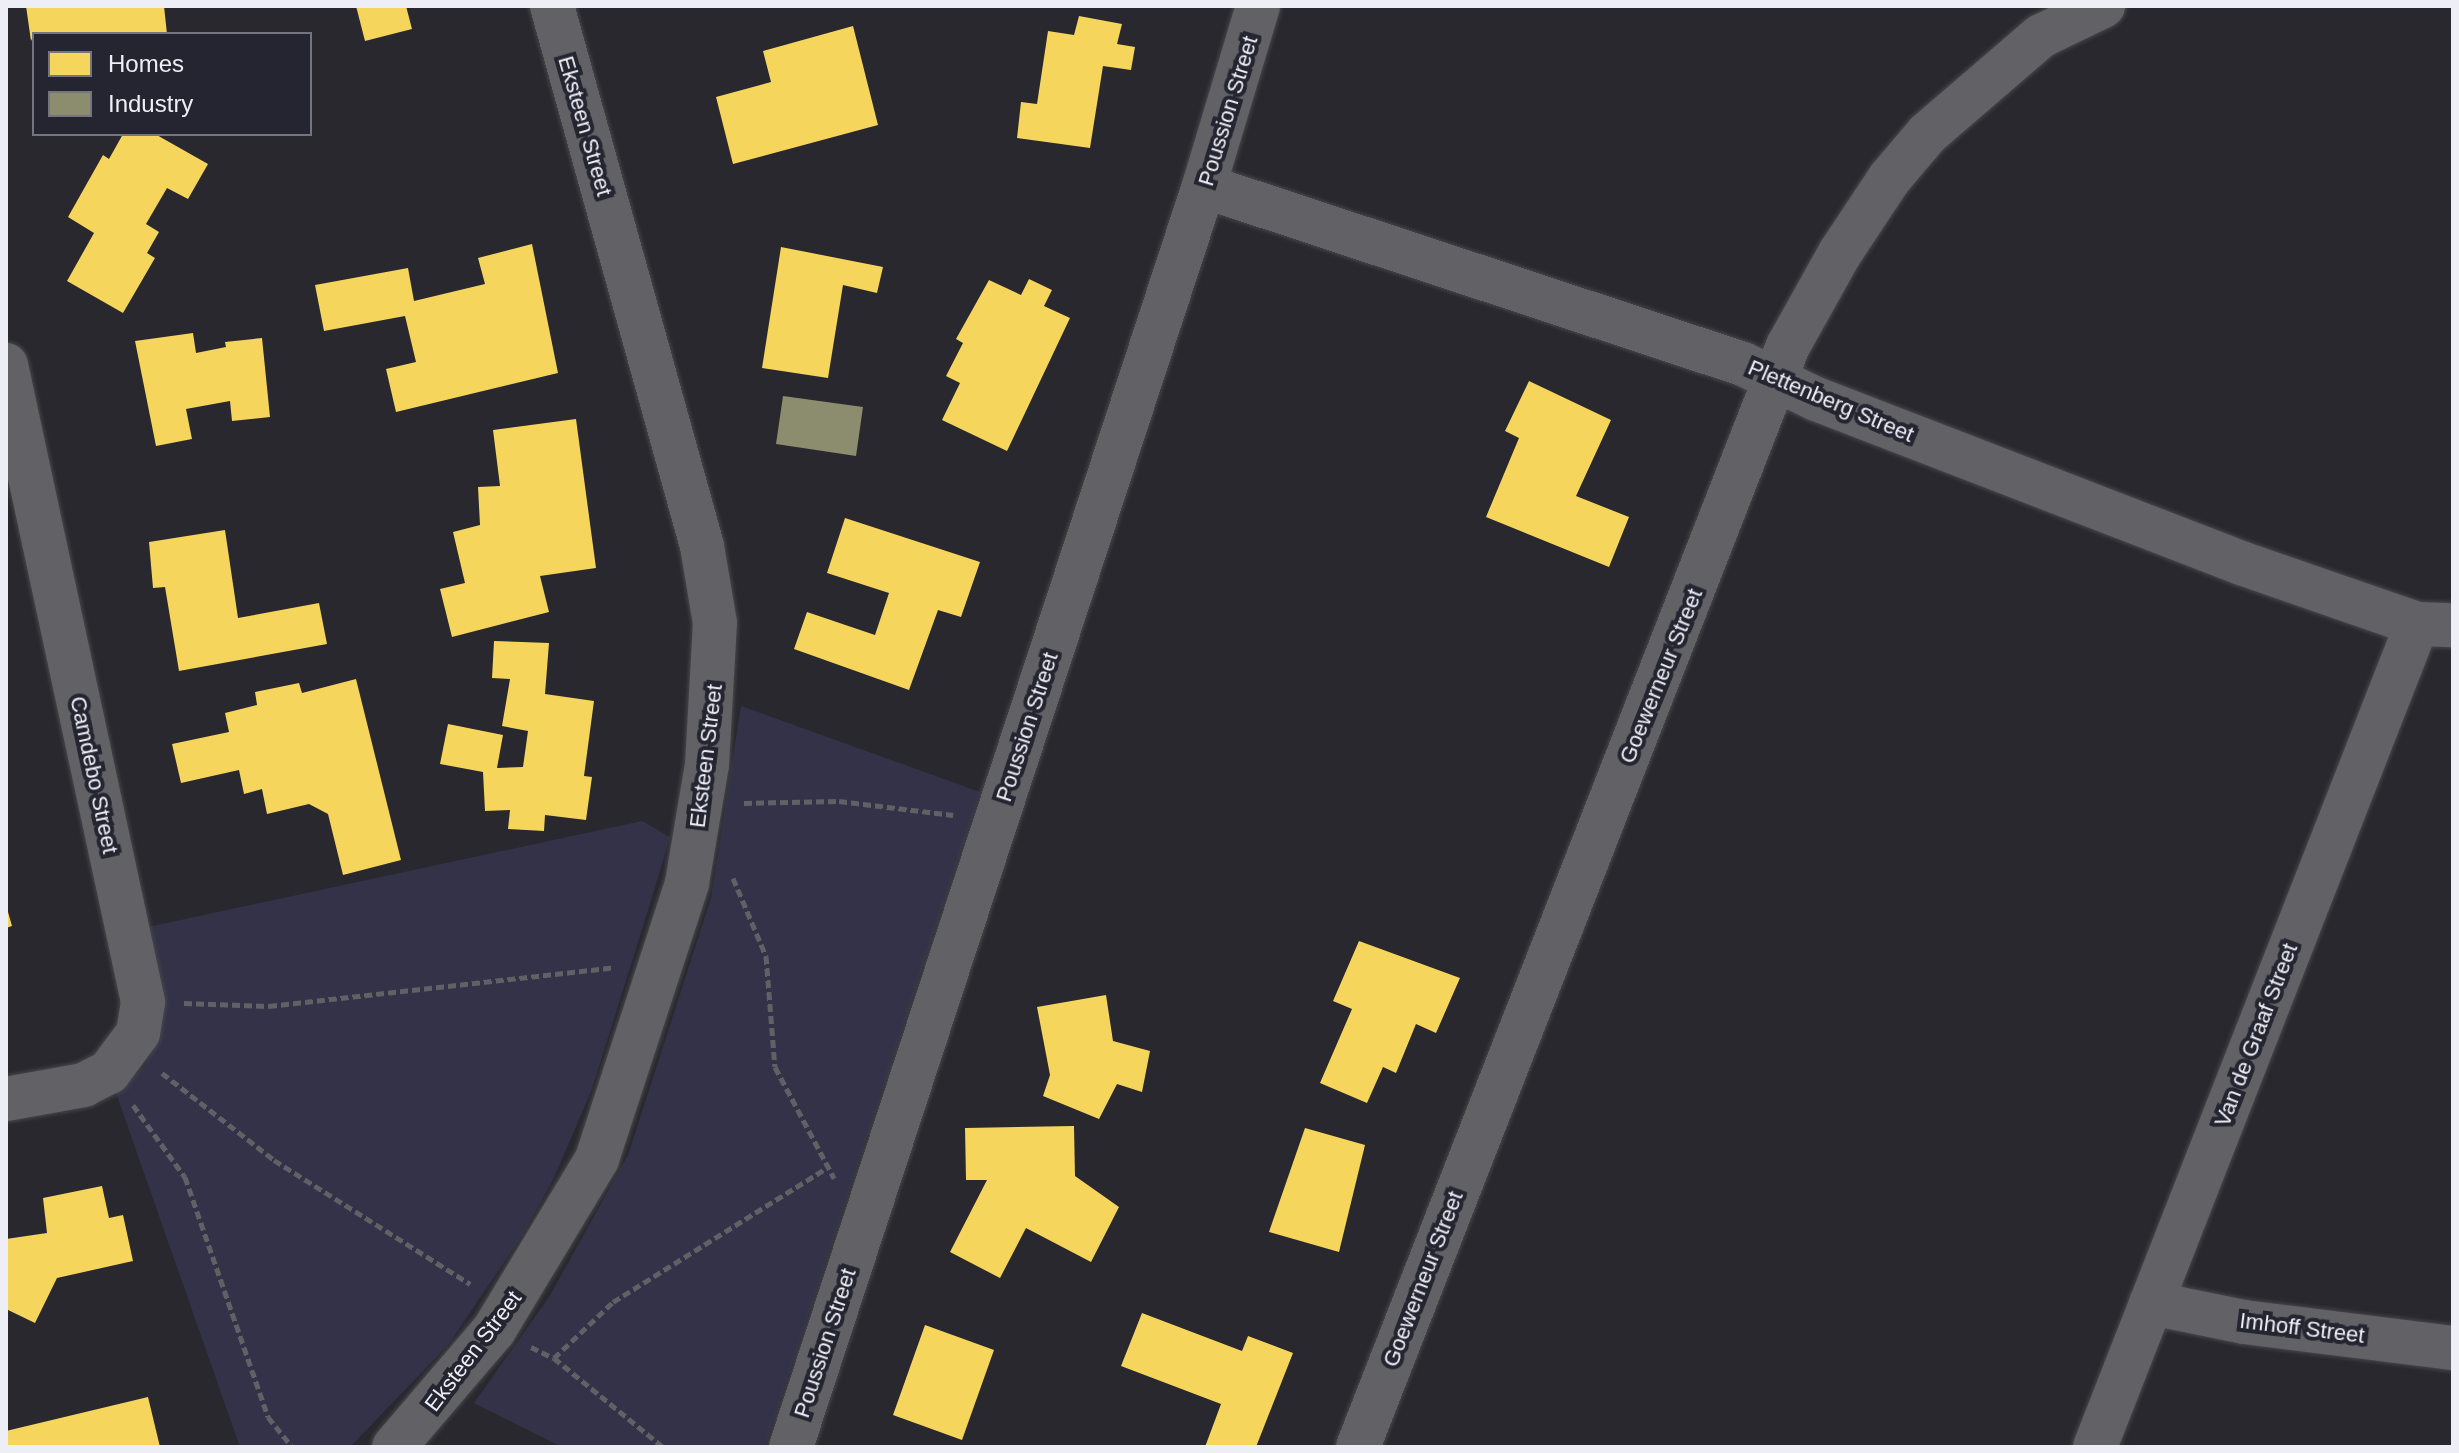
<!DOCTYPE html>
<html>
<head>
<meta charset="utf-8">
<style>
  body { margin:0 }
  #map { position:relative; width:2459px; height:1453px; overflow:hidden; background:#28282e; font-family:Helvetica,sans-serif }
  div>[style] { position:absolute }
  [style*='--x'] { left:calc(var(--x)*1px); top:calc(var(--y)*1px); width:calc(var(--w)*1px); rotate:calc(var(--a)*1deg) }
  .green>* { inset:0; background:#343248 }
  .homes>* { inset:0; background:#f6d55c }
  .industry>* { inset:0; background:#8c8c6e }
  .path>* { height:5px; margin-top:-2.5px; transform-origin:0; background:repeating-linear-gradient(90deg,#606065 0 8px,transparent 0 12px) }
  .roads { filter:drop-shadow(0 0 2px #46464b) drop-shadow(0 0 2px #46464b) }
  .minor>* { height:44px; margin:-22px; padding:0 22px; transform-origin:22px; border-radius:22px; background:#616166 }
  span { translate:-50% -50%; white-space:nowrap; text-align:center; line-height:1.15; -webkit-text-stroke:8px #252531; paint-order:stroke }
  .street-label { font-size:22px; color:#eeeef7 }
  .frame { position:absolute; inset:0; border:8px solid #eeeef7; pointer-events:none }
  .legend { position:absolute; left:32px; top:32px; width:280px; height:104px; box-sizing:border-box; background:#252531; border:2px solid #757580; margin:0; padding:10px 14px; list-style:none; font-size:24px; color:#eeeef7 }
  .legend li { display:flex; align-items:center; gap:16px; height:40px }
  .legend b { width:40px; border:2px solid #757580 }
</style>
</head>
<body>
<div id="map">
  <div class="green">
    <i style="clip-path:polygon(741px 706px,980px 792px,765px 1447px,562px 1447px,474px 1403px,549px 1297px,628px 1155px,711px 898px)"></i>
    <i style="clip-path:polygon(642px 821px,670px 837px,650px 904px,592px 1089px,554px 1178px,522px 1236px,448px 1345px,350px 1447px,240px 1447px,116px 1093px,145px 1066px,163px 1021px,148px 927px)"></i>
  </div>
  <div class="homes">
    <i style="clip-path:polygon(26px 6px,164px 6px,167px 34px,34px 34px,31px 41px)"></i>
    <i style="clip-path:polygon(356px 6px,406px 6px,412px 29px,365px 41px)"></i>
    <i style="clip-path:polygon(1079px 16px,1122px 24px,1117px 44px,1135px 47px,1131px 70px,1103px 66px,1090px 148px,1017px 138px,1021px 102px,1037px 104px,1048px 31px,1074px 35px)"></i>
    <i style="clip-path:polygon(853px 26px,878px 125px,733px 164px,716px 97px,771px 82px,763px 51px)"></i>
    <i style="clip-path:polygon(123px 134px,155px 134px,208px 164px,188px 199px,167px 188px,146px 224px,159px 232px,147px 253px,155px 258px,123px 313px,67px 281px,94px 233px,68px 217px,103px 155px,109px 159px)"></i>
    <i style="clip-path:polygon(532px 244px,558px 373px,396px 412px,386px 369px,416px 362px,405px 316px,324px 331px,315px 285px,408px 268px,414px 301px,485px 284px,478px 258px)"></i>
    <i style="clip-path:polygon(781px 247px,883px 267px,877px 293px,843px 285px,828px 378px,762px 368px)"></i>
    <i style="clip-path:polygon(1029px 279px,1052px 290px,1044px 306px,1070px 318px,1007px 451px,942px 420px,960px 383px,946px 376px,963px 343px,956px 339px,989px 280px,1021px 295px)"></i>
    <i style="clip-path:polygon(193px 333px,196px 353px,226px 347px,225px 342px,262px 338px,270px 417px,232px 421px,230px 401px,186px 409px,192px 439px,156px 446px,135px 341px)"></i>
    <i style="clip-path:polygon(1529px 381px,1611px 420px,1576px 496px,1629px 517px,1609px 567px,1486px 517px,1519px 438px,1505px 431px)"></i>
    <i style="clip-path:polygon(576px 419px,596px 568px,540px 576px,549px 612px,452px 637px,440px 589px,465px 583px,453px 532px,480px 525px,478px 487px,500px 486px,493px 430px)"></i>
    <i style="clip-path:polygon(845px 518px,980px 562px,961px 617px,938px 610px,909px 690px,794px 649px,807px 612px,875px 635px,889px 593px,827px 573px)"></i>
    <i style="clip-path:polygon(225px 530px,238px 618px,319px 603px,327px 644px,179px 671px,165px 587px,153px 588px,149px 542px)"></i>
    <i style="clip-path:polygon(494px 641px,549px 643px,545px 694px,594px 701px,584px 776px,592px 777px,586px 820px,545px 815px,544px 831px,508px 829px,510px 810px,485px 811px,483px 772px,440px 764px,448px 724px,503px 735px,497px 768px,523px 767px,528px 731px,502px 726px,510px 679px,492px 678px)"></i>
    <i style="clip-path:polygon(356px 679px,401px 860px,343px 875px,328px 814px,309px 804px,267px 814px,262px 789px,244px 794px,239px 770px,181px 783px,172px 744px,229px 732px,225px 713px,257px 705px,255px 692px,299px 683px,302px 693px)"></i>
    <i style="clip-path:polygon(6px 905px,12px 926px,6px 928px)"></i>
    <i style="clip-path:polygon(1359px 941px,1460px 978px,1436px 1033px,1416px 1024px,1396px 1073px,1383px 1067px,1367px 1103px,1320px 1083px,1352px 1009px,1333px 1001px)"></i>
    <i style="clip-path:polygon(1106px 995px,1113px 1041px,1150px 1051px,1142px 1092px,1117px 1084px,1099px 1119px,1043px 1096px,1050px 1075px,1037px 1007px)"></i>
    <i style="clip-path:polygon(1074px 1126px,1075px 1176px,1119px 1207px,1091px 1262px,1026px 1228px,1000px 1278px,950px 1252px,987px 1180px,966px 1180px,965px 1128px)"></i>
    <i style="clip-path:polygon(1305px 1128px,1365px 1145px,1339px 1252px,1269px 1232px)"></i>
    <i style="clip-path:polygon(102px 1186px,109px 1218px,123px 1215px,133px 1261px,57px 1278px,35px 1323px,6px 1309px,6px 1239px,47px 1233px,43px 1198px)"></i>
    <i style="clip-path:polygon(1142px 1313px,1242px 1351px,1248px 1336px,1293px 1353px,1256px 1447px,1205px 1447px,1221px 1404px,1121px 1366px)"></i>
    <i style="clip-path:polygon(925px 1325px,994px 1350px,962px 1440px,893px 1415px)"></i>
    <i style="clip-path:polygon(148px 1397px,160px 1447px,6px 1447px,6px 1431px)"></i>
  </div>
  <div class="industry">
    <i style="clip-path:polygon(783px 396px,863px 407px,856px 456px,776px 444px)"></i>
  </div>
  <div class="path">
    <i style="--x:744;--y:803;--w:95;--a:-1.2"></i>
    <i style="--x:839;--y:801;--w:115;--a:7"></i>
    <i style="--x:733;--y:878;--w:85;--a:67.1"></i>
    <i style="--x:766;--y:956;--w:111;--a:85.4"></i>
    <i style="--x:775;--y:1067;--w:126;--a:62"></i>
    <i style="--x:184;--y:1003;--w:85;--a:2"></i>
    <i style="--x:269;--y:1006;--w:348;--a:-6.4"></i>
    <i style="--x:162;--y:1073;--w:142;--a:37.8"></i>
    <i style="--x:274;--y:1160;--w:232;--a:32.3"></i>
    <i style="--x:133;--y:1105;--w:89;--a:54.2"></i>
    <i style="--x:185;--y:1177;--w:254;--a:70.9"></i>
    <i style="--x:268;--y:1417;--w:38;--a:51"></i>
    <i style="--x:531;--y:1347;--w:25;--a:26"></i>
    <i style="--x:554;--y:1358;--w:81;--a:-43.5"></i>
    <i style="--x:613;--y:1302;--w:252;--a:-32.1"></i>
    <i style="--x:554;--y:1358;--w:141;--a:39.2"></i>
  </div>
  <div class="roads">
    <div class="minor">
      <i style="--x:1204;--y:186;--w:568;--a:18.28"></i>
      <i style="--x:1743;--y:364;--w:81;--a:25.6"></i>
      <i style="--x:1816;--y:399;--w:456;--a:21.1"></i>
      <i style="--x:2241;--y:563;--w:186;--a:19.1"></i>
      <i style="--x:2417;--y:624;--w:36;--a:2"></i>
      <i style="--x:6;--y:365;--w:652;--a:77.86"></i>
      <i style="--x:143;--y:1002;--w:31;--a:99"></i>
      <i style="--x:138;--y:1033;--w:49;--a:126.6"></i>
      <i style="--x:109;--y:1072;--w:28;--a:153"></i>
      <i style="--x:84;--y:1085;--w:79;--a:169.8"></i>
      <i style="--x:2151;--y:1303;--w:95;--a:11.5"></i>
      <i style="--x:2244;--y:1322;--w:211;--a:7.1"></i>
      <i style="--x:394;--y:1447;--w:154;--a:-49.5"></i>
      <i style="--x:494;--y:1330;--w:200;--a:-58.9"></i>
      <i style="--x:597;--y:1159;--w:290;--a:-71.9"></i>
      <i style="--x:687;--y:883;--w:120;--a:-80.4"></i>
      <i style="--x:707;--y:765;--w:142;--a:-86.8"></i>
      <i style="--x:715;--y:623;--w:78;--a:-99.6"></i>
      <i style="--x:702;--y:546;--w:560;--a:-105.52"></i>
      <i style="--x:791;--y:1447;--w:1327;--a:-71.87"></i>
      <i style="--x:1204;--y:186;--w:188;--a:-73.3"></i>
      <i style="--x:1358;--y:1447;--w:1182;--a:-68.67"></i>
      <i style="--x:1788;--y:346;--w:107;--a:-60.8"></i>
      <i style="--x:1840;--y:253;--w:89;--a:-56.5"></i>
      <i style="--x:1889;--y:179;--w:59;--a:-49.8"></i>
      <i style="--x:1927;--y:134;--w:150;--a:-40.7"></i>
      <i style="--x:2041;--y:36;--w:69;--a:-25.8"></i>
      <i style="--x:2095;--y:1447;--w:884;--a:-68.63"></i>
    </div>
  </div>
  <div class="street-label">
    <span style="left:1228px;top:111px;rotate:-73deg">Poussion Street</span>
    <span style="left:585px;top:126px;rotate:74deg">Eksteen Street</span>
    <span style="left:1831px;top:401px;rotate:23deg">Plettenberg Street</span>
    <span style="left:1661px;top:676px;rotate:-68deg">Goewerneur Street</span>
    <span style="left:1027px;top:727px;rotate:-72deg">Poussion Street</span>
    <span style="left:706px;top:756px;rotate:-83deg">Eksteen Street</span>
    <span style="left:94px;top:775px;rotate:78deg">Camdebo Street</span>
    <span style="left:2256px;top:1035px;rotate:-69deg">Van de Graaf Street</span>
    <span style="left:1423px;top:1279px;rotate:-69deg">Goewerneur Street</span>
    <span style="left:2302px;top:1328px;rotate:7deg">Imhoff Street</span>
    <span style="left:825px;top:1343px;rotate:-72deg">Poussion Street</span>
    <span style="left:473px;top:1351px;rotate:-53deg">Eksteen Street</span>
  </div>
  <div class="frame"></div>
  <ul class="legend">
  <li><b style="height:22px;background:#f6d55c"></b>Homes</li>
  <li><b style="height:22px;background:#8c8c6e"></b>Industry</li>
  </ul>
</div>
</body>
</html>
